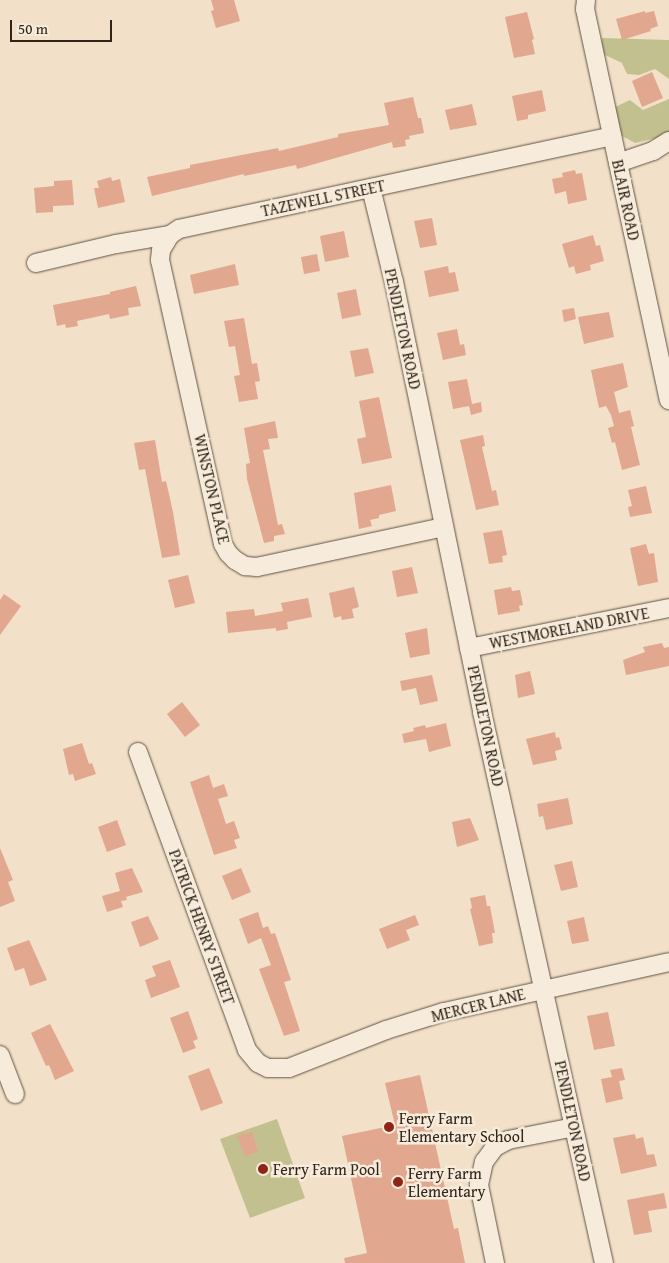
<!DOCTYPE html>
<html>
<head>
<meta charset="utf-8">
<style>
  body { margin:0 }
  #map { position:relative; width:669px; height:1263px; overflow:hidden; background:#f2e0c8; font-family:"Gentium Book Plus",serif }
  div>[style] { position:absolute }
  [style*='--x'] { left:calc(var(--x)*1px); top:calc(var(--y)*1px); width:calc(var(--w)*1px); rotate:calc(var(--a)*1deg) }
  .green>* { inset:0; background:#c3c090 }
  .building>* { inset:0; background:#e1a78f }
  .roads { filter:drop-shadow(0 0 1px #605244) drop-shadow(0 0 1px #605244) }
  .minor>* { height:18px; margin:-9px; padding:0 9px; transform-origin:9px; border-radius:9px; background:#f7ebdb }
  .dots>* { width:14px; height:14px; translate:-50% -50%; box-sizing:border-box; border:2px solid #f7ebdb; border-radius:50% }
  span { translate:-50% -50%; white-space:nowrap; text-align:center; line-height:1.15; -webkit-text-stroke:5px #f7ebdb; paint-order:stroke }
  .street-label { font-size:16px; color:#302318 }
  .poi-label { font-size:16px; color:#302318 }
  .left { translate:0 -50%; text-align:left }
  .scale { position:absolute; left:10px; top:20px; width:102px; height:22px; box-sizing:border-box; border:2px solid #302318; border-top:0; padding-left:6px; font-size:15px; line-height:18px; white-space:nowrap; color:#302318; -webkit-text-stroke:4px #f7ebdb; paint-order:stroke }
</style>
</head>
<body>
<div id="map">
  <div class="green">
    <i style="clip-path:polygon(602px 38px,669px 40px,669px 79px,655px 69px,639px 75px,627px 74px,622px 63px,601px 53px)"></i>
    <i style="clip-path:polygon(669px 99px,669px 135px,635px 143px,613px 131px,613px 108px,630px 100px,643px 110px)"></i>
    <i style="clip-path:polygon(277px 1119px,305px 1198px,250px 1218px,220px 1139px)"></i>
  </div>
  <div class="building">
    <i style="clip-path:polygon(211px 0,234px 0,240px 21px,216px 28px,211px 11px,214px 10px)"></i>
    <i style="clip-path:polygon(645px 11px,645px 13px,654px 11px,658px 26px,650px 29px,651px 31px,622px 40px,616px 19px)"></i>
    <i style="clip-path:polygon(527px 12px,534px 39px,532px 40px,535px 54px,514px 58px,505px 17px)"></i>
    <i style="clip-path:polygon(652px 72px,663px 98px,642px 107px,632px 81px)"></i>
    <i style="clip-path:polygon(542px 90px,546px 111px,528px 115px,528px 119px,517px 121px,512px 96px)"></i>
    <i style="clip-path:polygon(413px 97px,418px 118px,421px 118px,424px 133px,409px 136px,410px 139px,405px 140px,406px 146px,393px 148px,392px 142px,297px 169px,296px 165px,244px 176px,244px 174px,152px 196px,147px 177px,190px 168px,190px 165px,278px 148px,279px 151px,338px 137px,338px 134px,389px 125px,384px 103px)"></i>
    <i style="clip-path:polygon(472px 104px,477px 125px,450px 130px,445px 110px)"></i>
    <i style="clip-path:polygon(575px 170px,576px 174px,582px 173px,587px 200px,568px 204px,566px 191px,555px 194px,552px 179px,563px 177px,562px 173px)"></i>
    <i style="clip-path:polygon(111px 177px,112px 181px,120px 179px,125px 202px,98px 208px,94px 188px,99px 188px,97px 181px)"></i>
    <i style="clip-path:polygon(72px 180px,74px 205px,53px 206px,53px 212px,36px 213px,34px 188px,54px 186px,54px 181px)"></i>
    <i style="clip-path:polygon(432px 218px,437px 245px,420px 248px,414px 221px)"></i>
    <i style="clip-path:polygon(344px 231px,349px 257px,325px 262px,320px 236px)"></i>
    <i style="clip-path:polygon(593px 235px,596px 246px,600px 245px,604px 261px,590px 265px,591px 270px,576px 274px,574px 266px,569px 268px,562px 244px)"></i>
    <i style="clip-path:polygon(317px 254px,320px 271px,304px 274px,301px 257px)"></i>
    <i style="clip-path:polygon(235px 264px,239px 285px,194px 294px,190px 275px)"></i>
    <i style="clip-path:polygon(448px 266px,449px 273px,455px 272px,459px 291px,429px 297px,424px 271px)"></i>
    <i style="clip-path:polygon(136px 286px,141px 306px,128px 308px,129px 315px,110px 319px,109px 314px,77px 321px,78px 326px,66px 328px,65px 324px,57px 326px,53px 305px,110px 294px,110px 292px)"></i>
    <i style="clip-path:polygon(356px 289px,361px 315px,342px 319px,337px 293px)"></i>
    <i style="clip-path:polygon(574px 308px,576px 319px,564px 322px,562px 310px)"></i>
    <i style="clip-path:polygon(609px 312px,614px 337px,584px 344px,578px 317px)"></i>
    <i style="clip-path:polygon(244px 318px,252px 364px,257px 363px,260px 381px,255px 382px,258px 399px,239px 402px,234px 376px,240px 375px,235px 346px,229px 347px,224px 321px)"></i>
    <i style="clip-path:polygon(457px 329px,460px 345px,464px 344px,466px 355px,443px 360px,437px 333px)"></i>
    <i style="clip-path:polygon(368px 348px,374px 373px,355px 377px,350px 351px)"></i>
    <i style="clip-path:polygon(623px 363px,628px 387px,614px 392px,619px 413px,630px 410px,634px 426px,631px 427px,640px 465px,622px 470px,615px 442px,612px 443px,608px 428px,614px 426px,611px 415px,606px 406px,599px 408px,591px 370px)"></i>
    <i style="clip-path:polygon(467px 379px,472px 404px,481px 402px,482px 412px,471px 415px,469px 406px,453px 409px,448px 382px)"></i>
    <i style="clip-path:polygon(379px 397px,392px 458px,362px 464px,357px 439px,366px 437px,359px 401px)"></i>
    <i style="clip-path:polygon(275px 421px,278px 438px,268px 439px,270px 449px,263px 450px,278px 525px,282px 524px,285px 534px,274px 536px,274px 541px,264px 543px,247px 479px,246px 464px,250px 463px,244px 428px)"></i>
    <i style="clip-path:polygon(483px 435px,485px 446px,482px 447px,492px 491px,496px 490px,499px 505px,476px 510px,460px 440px)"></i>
    <i style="clip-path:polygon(155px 440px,162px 482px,166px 481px,173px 512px,180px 555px,162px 558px,145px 469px,139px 470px,134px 443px)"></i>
    <i style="clip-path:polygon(391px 485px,396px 511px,379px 515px,379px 518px,370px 520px,372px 526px,359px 529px,354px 493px)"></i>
    <i style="clip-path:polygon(646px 486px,652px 513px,630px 517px,628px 507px,632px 506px,628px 490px)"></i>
    <i style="clip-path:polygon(502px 530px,507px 555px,502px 556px,503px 562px,489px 564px,483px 533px)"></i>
    <i style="clip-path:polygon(646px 544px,649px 554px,654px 553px,658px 582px,638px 586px,630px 548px)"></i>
    <i style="clip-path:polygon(412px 567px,418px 593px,397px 597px,392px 571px)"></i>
    <i style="clip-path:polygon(188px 575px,195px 603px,175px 608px,168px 580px)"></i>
    <i style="clip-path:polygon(354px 587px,359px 607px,352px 609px,354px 618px,342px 620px,341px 616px,334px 618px,329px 593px)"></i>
    <i style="clip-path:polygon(511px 587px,512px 591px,520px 590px,523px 605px,519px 606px,520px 611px,498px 615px,494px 590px)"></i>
    <i style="clip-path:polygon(4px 594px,21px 606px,0 635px,0 600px)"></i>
    <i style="clip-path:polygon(308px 598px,312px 617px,287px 622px,288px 629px,276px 631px,276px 628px,228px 633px,226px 612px,254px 609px,255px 616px,283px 611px,281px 603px)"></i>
    <i style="clip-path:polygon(427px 628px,430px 654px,410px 658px,405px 633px)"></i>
    <i style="clip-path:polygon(662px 643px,664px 648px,669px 647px,669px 666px,626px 675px,623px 660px,645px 652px,643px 647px)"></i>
    <i style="clip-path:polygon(530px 671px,535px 694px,518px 698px,515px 675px)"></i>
    <i style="clip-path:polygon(432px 675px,438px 701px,420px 705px,416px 688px,402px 691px,400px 681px)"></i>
    <i style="clip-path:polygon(182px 702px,200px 725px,185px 737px,167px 714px)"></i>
    <i style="clip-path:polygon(446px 723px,451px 746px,429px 752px,426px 739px,404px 743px,402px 734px,414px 731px,413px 728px,425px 725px,426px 728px)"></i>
    <i style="clip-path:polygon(555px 732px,556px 738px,559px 737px,562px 749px,555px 751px,557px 760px,533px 765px,526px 739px)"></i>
    <i style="clip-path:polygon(82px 743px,89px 764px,92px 763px,96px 774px,75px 781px,73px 774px,69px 775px,63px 749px)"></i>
    <i style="clip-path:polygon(209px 775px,213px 788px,224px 784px,228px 796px,218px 799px,226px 824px,234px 821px,240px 838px,234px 840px,237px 848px,214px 855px,190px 782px)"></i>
    <i style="clip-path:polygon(568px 798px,573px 824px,546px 830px,543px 816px,539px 817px,537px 804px)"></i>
    <i style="clip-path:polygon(470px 818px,479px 840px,457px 847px,452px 822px)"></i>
    <i style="clip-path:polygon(117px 820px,126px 845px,107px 852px,98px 827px)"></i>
    <i style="clip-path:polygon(0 848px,13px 880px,8px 882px,15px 901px,0 907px)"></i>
    <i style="clip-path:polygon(572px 861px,578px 887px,561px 891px,554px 865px)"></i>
    <i style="clip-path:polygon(132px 868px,143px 892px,126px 897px,127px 900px,121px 901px,123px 907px,107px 912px,102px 896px,120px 891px,115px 873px)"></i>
    <i style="clip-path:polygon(241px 868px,251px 892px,232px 900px,222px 876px)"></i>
    <i style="clip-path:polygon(485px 895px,487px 906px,490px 906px,495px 933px,492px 933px,493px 943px,479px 946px,470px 909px,472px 908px,470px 898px)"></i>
    <i style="clip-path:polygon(258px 912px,263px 928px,268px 926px,271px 934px,275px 933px,291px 980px,284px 982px,285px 985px,300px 1031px,284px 1036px,259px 969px,271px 965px,261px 938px,248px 944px,239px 919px)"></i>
    <i style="clip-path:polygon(415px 915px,419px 925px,406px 930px,410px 940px,387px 949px,379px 929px)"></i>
    <i style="clip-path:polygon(148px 916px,159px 939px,140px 947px,131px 922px)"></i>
    <i style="clip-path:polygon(584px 917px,589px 941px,572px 944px,567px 921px)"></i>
    <i style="clip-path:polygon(29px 940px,47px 980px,30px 986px,24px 968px,15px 971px,7px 948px)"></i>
    <i style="clip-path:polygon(170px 960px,180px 987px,151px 998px,145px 980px,156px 976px,152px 966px)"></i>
    <i style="clip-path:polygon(188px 1011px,198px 1039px,193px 1041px,196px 1048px,183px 1053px,170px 1018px)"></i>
    <i style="clip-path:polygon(608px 1012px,615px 1046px,594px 1050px,587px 1016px)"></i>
    <i style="clip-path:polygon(50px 1024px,74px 1071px,55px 1080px,49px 1065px,46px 1066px,31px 1033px)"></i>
    <i style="clip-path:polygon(209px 1068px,223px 1103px,201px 1111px,188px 1076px)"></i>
    <i style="clip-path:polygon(622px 1068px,625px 1080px,619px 1081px,623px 1099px,606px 1103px,601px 1079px,612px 1077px,610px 1070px)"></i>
    <i style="clip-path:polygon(420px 1075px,454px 1229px,458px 1228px,465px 1263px,345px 1263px,344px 1258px,367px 1253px,342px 1136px,395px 1125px,385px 1083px)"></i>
    <i style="clip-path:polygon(252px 1132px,258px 1152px,245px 1156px,237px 1136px)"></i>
    <i style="clip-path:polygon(635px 1134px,636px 1139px,643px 1137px,647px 1155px,654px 1154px,657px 1166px,621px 1174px,613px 1138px)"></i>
    <i style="clip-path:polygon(664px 1193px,667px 1208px,648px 1211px,652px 1232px,634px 1235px,627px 1200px)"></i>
  </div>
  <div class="roads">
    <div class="minor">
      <i style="--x:586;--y:0;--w:9;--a:96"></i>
      <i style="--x:585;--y:9;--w:400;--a:77.9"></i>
      <i style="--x:618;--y:163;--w:37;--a:-19"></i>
      <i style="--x:653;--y:151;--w:19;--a:-32"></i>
      <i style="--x:371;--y:188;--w:97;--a:76.3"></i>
      <i style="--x:394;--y:282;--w:439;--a:78.4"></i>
      <i style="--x:482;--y:712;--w:564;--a:77.52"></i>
      <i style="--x:170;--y:235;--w:17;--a:121"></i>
      <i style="--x:161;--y:250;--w:10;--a:96"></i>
      <i style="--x:160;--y:260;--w:291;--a:77.5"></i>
      <i style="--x:223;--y:544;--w:10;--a:61"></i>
      <i style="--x:228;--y:553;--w:10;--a:45"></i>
      <i style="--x:235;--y:560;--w:12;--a:31"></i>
      <i style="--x:245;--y:566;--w:12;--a:5"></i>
      <i style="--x:257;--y:567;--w:191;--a:-12.1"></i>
      <i style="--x:36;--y:263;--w:82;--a:-13.4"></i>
      <i style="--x:116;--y:244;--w:55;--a:-9.5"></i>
      <i style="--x:170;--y:235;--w:11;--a:-34"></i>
      <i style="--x:179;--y:229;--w:443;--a:-12.1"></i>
      <i style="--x:469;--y:648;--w:204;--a:-11.3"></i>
      <i style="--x:138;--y:752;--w:317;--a:69.9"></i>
      <i style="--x:247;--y:1050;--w:17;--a:50"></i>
      <i style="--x:258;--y:1063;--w:11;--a:27"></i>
      <i style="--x:268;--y:1068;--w:21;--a:0"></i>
      <i style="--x:289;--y:1068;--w:104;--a:-21.4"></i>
      <i style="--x:386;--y:1030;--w:61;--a:-17.2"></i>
      <i style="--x:444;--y:1012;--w:230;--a:-12.5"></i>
      <i style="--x:0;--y:1055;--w:42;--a:69"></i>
      <i style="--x:495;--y:1263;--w:80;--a:-101.6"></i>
      <i style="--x:479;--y:1185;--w:24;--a:-78"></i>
      <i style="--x:484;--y:1162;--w:19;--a:-54"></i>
      <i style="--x:495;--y:1147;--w:15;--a:-28"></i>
      <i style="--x:508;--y:1140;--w:67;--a:-11.1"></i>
    </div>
  </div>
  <div class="dots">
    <i style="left:389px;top:1127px;background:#8f2418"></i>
    <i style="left:263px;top:1169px;background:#8f2418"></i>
    <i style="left:398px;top:1182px;background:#8f2418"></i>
  </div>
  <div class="street-label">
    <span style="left:323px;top:198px;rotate:-12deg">TAZEWELL STREET</span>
    <span style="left:626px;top:200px;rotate:78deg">BLAIR ROAD</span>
    <span style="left:403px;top:329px;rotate:78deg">PENDLETON ROAD</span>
    <span style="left:212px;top:489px;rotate:77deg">WINSTON PLACE</span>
    <span style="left:569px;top:628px;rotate:-11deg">WESTMORELAND DRIVE</span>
    <span style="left:486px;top:726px;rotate:78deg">PENDLETON ROAD</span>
    <span style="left:202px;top:927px;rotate:70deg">PATRICK HENRY STREET</span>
    <span style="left:478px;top:1005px;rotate:-14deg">MERCER LANE</span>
    <span style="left:573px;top:1121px;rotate:78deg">PENDLETON ROAD</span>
  </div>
  <div class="poi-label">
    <span class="left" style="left:399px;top:1127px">Ferry Farm<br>Elementary School</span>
    <span class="left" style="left:273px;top:1169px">Ferry Farm Pool</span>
    <span class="left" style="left:408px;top:1182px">Ferry Farm<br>Elementary</span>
  </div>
  <div class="scale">50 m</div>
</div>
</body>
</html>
